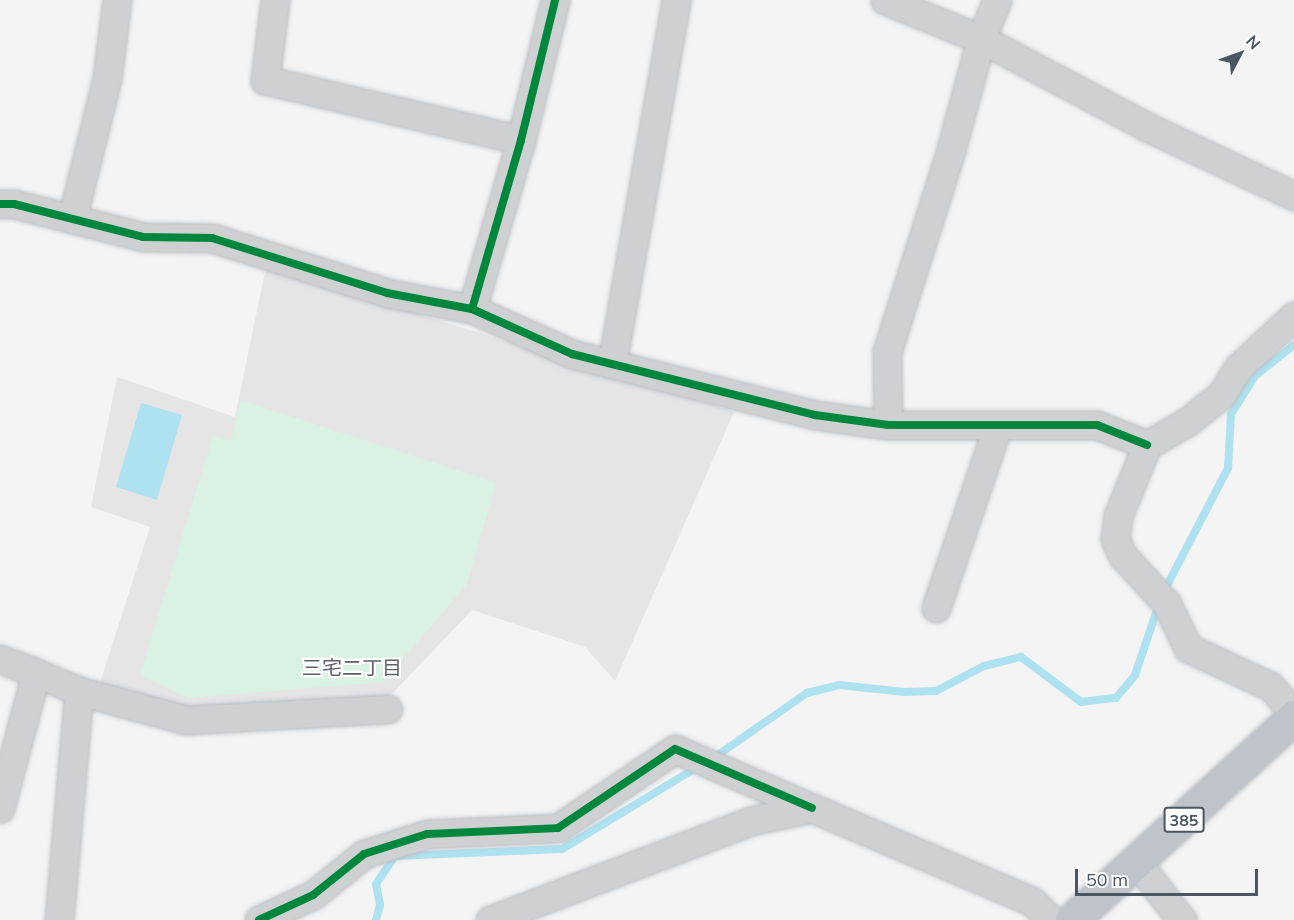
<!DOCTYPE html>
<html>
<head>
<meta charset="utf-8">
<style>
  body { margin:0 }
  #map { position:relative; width:1294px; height:920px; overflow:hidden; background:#f4f4f4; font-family:Mulish,"Noto Sans JP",sans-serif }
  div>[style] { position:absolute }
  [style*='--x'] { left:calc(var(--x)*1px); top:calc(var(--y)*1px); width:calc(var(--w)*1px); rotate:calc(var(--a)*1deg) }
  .education>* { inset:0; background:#e6e5e6 }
  .green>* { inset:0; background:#d9f2e3 }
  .water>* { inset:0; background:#aee2f0 }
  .stream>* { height:8px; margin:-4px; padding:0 4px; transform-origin:4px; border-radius:4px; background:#aee2f0 }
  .roads { filter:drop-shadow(0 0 2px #b9bec3) drop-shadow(0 0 2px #b9bec3) }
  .minor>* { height:27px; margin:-13.5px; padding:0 13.5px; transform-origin:13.5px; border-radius:13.5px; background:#ced0d2 }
  .highway>* { height:33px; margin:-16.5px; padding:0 16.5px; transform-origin:16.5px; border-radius:16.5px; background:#bec4c9 }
  .cycleway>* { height:8px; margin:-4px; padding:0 4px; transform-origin:4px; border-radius:4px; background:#00873e }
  span { translate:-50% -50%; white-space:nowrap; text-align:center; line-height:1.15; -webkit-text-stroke:4.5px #fff; paint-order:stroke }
  .shield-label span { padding:2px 4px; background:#fff; border:2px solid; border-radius:4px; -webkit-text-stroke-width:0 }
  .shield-label { font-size:16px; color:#4a5661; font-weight:700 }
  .neighbourhood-label { font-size:20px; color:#5f6368 }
  .north { position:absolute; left:1210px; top:24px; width:60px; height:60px; -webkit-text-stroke:4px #fff; paint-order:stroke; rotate:49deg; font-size:16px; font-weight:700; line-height:24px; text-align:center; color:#4a5661 }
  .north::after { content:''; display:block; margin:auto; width:21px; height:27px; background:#4a5661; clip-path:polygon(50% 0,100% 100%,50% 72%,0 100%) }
  .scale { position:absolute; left:1075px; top:869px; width:183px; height:27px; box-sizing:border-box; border:3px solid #4a5661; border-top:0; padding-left:8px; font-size:18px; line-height:21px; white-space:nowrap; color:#4a5661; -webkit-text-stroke:4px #fff; paint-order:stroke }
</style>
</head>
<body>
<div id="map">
  <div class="education">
    <i style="clip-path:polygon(266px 267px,734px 412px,615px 681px,585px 647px,472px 610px,389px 697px,181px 708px,100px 683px,150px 527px,91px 507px,117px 377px,235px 417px)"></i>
  </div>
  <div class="green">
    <i style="clip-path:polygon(241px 400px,496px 483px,467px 584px,383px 682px,188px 698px,140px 675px,213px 436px,231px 441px)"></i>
  </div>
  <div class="water">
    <i style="clip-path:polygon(141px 403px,182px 415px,157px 500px,116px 487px)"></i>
  </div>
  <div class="stream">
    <i style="--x:1163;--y:593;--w:141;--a:-62.5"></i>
    <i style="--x:1228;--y:468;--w:54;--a:-86.8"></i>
    <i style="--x:1231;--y:414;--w:45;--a:-57.7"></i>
    <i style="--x:1255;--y:376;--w:50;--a:-38.5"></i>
    <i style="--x:712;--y:759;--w:116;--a:-34.8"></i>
    <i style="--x:807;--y:693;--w:33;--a:-14"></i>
    <i style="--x:839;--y:685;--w:66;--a:6.1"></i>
    <i style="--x:905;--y:692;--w:31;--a:-2"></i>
    <i style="--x:936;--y:691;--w:54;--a:-27.5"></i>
    <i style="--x:984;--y:666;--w:38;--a:-14"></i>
    <i style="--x:1021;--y:657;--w:75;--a:36.9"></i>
    <i style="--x:1081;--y:702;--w:35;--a:-7"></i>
    <i style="--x:1116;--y:698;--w:30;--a:-50"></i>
    <i style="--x:1135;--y:675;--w:75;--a:-71.3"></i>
    <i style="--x:376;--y:920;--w:16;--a:-75"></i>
    <i style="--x:380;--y:905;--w:21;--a:-101"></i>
    <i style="--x:376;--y:884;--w:34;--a:-56"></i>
    <i style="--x:395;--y:856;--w:167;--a:-2.4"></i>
    <i style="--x:562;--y:849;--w:160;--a:-31.2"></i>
  </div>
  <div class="roads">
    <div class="minor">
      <i style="--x:275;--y:0;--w:81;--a:97.1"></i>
      <i style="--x:265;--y:80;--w:263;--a:13.2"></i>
      <i style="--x:885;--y:0;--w:104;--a:22.1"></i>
      <i style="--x:981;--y:39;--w:188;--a:27.9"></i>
      <i style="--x:1147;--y:127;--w:162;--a:25.1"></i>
      <i style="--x:0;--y:204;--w:14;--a:0"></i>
      <i style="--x:14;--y:204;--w:133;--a:14.3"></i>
      <i style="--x:143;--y:237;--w:69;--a:0.8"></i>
      <i style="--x:212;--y:238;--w:183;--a:17.4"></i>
      <i style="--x:387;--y:293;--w:86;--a:10.7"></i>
      <i style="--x:472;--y:309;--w:176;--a:-73.8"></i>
      <i style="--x:521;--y:140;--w:144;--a:-76.3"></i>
      <i style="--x:72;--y:219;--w:144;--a:-76"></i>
      <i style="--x:107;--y:79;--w:80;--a:-82.8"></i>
      <i style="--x:472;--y:309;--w:110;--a:24.2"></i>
      <i style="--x:572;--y:354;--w:251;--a:14.1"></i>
      <i style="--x:815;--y:415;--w:74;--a:7.8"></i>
      <i style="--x:888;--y:425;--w:209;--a:0"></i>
      <i style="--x:1097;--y:425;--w:54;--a:21.8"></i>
      <i style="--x:1294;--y:316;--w:76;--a:137.1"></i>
      <i style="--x:1238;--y:368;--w:31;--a:122"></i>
      <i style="--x:1222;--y:394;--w:45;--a:141.3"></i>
      <i style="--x:1187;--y:422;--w:46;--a:150.1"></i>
      <i style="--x:1147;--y:445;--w:77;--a:112.2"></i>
      <i style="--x:1118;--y:516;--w:23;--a:97"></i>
      <i style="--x:1115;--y:539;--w:19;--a:65"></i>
      <i style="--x:1123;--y:556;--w:65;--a:47.5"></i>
      <i style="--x:1167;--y:604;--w:49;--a:64.5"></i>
      <i style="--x:1188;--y:648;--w:90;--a:24.9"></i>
      <i style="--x:1270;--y:686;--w:36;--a:48"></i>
      <i style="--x:612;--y:364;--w:370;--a:-80"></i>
      <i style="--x:888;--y:425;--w:73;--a:-90.8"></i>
      <i style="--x:887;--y:352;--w:212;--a:-72.4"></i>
      <i style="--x:951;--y:150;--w:115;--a:-74.9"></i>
      <i style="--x:981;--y:39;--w:42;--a:-67.7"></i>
      <i style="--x:936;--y:608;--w:193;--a:-71.3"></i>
      <i style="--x:0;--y:659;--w:39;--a:21"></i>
      <i style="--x:36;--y:673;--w:140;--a:104.9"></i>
      <i style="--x:36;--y:673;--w:47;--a:22.7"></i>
      <i style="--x:79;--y:691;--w:111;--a:15.2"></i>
      <i style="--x:186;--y:720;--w:202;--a:-3.1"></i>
      <i style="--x:1137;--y:863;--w:73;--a:51.7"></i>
      <i style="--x:59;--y:920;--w:230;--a:-85"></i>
      <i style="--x:259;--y:920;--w:60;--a:-24.8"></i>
      <i style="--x:313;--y:895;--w:65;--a:-38.8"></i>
      <i style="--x:364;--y:854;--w:66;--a:-17.6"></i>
      <i style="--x:427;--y:834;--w:131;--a:-2.6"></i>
      <i style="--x:558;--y:828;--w:141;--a:-34"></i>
      <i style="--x:675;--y:749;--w:149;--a:23.3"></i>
      <i style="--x:490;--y:920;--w:278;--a:-20.8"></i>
      <i style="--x:750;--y:821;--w:63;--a:-11.8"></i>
      <i style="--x:812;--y:808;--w:240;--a:23"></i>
      <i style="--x:1033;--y:902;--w:25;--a:45"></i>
    </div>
    <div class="highway">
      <i style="--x:1072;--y:920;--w:301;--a:-42.4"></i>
    </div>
  </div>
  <div class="cycleway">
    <i style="--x:0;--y:204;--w:14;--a:0"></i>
    <i style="--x:14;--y:204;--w:133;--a:14.3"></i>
    <i style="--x:143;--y:237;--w:69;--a:0.8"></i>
    <i style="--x:212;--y:238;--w:183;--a:17.4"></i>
    <i style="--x:387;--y:293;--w:86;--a:10.7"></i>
    <i style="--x:472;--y:309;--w:176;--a:-73.8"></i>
    <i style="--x:521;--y:140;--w:144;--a:-76.3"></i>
    <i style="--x:472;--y:309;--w:110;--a:24.2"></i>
    <i style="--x:572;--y:354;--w:251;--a:14.1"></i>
    <i style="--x:815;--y:415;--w:74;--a:7.8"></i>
    <i style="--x:888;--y:425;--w:209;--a:0"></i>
    <i style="--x:1097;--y:425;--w:54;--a:21.8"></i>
    <i style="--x:259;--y:920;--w:60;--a:-24.8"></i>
    <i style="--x:313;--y:895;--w:65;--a:-38.8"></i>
    <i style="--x:364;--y:854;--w:66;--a:-17.6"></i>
    <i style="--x:427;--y:834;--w:131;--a:-2.6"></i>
    <i style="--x:558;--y:828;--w:141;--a:-34"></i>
    <i style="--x:675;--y:749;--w:149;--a:23.3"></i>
  </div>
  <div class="shield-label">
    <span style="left:1184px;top:820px">385</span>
  </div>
  <div class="neighbourhood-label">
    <span style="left:352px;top:667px">三宅二丁目</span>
  </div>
  <div class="north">N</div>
  <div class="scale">50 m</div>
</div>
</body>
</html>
